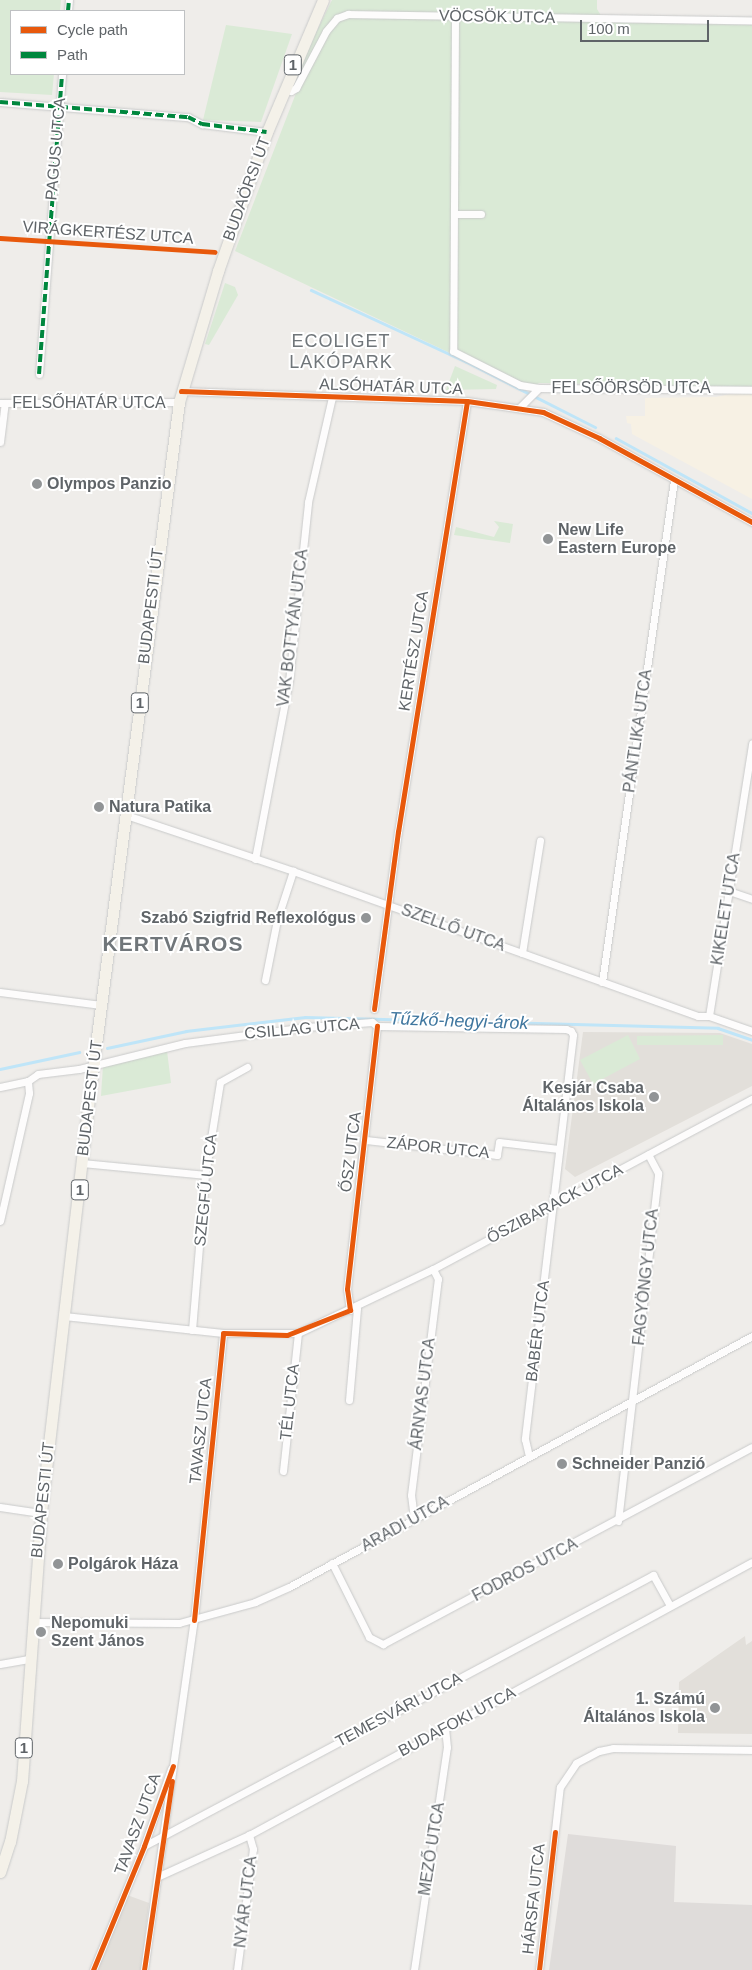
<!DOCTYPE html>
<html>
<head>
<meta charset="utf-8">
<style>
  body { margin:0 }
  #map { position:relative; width:752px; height:1970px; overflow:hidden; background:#efedea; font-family:Arial,sans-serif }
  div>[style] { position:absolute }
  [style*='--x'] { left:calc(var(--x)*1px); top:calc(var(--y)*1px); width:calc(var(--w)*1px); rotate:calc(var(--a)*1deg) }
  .commercial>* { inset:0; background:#f7f1e4 }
  .industrial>* { inset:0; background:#dfdcda }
  .education>* { inset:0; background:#e2dfda }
  .green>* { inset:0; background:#daead6 }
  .stream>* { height:2.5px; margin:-1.25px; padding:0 1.25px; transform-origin:1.25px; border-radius:1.25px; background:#bfe5f8 }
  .roads { filter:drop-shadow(0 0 1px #c9caca) drop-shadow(0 0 1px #c9caca) }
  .street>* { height:7px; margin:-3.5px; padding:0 3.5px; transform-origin:3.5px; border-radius:3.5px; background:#fdfcfc }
  .primary>* { height:11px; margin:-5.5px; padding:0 5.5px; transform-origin:5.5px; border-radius:5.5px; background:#f4f1e9 }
  .quiet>* { height:4px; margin-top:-2px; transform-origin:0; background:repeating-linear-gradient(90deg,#00873e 0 8px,transparent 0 12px) }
  .cycleway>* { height:5px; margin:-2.5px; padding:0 2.5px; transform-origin:2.5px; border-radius:2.5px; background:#e8590c }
  .dots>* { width:14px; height:14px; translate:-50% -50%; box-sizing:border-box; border:2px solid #fff; border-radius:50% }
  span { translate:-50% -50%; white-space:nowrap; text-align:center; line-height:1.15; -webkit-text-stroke:4px #fff; paint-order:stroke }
  .shield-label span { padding:1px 4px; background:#fff; border:1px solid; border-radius:4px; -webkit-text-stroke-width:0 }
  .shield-label { font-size:15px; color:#5f6468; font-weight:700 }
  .street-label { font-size:16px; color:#5f6468 }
  .poi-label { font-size:16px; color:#5f6468; font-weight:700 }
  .left { translate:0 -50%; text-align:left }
  .right { translate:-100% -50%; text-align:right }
  .neighbourhood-label { font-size:18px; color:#70767a; letter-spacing:1px }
  .water-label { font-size:18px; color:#40779f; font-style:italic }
  .district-label { font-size:21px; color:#70767a; font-weight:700; letter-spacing:1px }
  .legend { position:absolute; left:10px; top:10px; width:175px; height:65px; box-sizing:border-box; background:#fff; border:1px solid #bfc1c3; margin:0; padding:6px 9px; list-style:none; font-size:15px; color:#5f6468 }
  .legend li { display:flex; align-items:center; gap:10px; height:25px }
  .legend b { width:25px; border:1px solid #bfc1c3 }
  .scale { position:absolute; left:580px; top:20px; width:129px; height:22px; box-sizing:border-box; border:2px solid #5f6468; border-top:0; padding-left:6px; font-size:15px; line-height:18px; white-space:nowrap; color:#5f6468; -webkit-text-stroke:4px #fff; paint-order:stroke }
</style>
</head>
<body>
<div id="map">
  <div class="commercial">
    <i style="clip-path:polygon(739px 392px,752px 392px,752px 499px,632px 434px,631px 424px,627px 423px,626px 416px,645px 416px,645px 398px,716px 397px)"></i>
  </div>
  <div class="industrial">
    <i style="clip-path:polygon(568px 1834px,676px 1846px,674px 1902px,752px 1905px,752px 1970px,549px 1970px)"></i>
  </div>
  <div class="education">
    <i style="clip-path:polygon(583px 1032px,720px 1033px,752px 1044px,752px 1086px,575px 1177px,565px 1169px)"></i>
    <i style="clip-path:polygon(745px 1636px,746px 1645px,752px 1641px,752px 1734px,678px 1733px,679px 1682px)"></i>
    <i style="clip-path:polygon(127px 1895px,149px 1903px,141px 1970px,97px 1970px)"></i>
  </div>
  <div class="green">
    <i style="clip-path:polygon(0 0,61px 0,60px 11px,11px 11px,11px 74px,54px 74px,52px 95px,0 92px)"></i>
    <i style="clip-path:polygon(332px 0,597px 0,597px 9px,605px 22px,752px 25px,752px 387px,539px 383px,528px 390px,235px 251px,310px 57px,294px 84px,292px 81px)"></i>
    <i style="clip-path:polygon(226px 25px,292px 34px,261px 122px,203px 120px)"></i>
    <i style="clip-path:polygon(225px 283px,235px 287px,238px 295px,209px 345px,205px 344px)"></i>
    <i style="clip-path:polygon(455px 366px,497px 385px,496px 389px,446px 390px)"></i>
    <i style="clip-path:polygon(494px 521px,513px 524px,510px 543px,454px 535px,456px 527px,494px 537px,499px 527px)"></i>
    <i style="clip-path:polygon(628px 1035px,640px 1059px,593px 1084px,580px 1060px)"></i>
    <i style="clip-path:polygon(723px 1035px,723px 1045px,637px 1045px,637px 1036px)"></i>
    <i style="clip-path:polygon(167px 1051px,171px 1083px,101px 1096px,103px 1065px)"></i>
  </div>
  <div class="stream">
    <i style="--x:311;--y:290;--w:170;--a:24.8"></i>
    <i style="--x:465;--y:361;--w:146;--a:26.9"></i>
    <i style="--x:616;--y:438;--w:155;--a:28.9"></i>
    <i style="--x:107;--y:1048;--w:81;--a:-12.1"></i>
    <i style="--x:186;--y:1031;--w:120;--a:-6.7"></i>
    <i style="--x:305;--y:1017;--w:413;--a:1.5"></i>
    <i style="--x:718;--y:1028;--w:36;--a:19"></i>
    <i style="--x:0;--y:1069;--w:81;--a:-12.1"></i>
  </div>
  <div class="roads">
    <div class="street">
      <i style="--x:68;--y:11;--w:11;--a:-85"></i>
      <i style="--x:455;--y:16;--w:335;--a:90.3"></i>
      <i style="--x:453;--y:351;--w:75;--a:26.9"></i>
      <i style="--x:520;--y:385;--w:19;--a:9"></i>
      <i style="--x:284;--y:89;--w:7;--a:16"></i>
      <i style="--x:291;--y:91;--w:6;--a:-31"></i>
      <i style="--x:296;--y:88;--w:64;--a:-62.2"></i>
      <i style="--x:326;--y:31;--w:17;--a:-50"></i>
      <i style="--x:337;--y:18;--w:12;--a:-20"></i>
      <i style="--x:348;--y:14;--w:404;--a:0.9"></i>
      <i style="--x:0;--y:102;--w:189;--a:4.6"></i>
      <i style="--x:188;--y:117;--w:16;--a:27"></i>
      <i style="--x:202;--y:124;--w:65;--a:7"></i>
      <i style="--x:454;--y:214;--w:27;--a:0"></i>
      <i style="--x:39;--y:374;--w:301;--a:-85.6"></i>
      <i style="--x:181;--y:391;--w:286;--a:2"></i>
      <i style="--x:467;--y:401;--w:77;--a:8.2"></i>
      <i style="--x:543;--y:412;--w:62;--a:24.9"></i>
      <i style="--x:599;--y:438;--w:175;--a:28.8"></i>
      <i style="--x:0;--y:403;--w:179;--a:-0.3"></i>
      <i style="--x:519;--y:408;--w:28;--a:-45"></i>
      <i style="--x:539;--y:388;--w:213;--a:0.5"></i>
      <i style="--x:0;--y:442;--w:39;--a:-83"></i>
      <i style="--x:126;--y:815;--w:176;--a:18.5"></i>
      <i style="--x:293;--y:871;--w:430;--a:19.7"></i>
      <i style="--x:698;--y:1016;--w:11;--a:0"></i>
      <i style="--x:709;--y:1016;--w:46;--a:19.2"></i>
      <i style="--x:255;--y:859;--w:181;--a:-79.2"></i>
      <i style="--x:289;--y:681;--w:180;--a:-83.9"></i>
      <i style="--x:308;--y:502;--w:108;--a:-77.1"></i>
      <i style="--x:729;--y:891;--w:24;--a:19"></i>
      <i style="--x:522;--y:953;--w:114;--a:-80.9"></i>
      <i style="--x:265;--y:980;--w:61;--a:-78.7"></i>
      <i style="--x:277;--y:920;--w:52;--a:-71.9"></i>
      <i style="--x:602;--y:982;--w:507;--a:-81.84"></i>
      <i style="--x:0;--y:992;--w:102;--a:7.3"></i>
      <i style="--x:374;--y:1009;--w:179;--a:-82.3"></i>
      <i style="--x:398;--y:832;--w:436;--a:-80.9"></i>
      <i style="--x:709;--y:1016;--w:276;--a:-81"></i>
      <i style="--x:0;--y:1087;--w:29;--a:-12"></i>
      <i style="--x:28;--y:1081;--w:12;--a:-35"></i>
      <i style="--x:38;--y:1074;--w:41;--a:-7"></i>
      <i style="--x:79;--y:1069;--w:109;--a:-13.8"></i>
      <i style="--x:185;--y:1043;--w:123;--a:-7.5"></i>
      <i style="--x:307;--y:1027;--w:65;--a:-4.4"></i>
      <i style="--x:372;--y:1022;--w:6;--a:39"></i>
      <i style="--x:377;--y:1026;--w:189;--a:0.9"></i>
      <i style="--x:566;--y:1029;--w:5;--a:22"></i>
      <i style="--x:571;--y:1031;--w:4;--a:63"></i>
      <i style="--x:573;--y:1035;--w:407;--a:96.8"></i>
      <i style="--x:525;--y:1439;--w:18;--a:77"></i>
      <i style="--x:366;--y:1140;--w:132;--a:6.5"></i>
      <i style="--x:497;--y:1155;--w:13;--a:-81"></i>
      <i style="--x:499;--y:1142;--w:60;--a:6.7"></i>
      <i style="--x:83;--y:1163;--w:123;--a:5.6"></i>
      <i style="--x:0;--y:1221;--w:131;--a:-77.2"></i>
      <i style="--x:29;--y:1093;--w:12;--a:-95"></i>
      <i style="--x:350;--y:1310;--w:21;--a:-98"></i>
      <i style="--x:347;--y:1289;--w:265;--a:-83.5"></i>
      <i style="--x:64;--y:1316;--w:160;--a:6.1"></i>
      <i style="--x:223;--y:1333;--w:75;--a:0"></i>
      <i style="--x:298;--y:1333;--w:149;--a:-25.4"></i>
      <i style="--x:433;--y:1269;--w:361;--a:-28.1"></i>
      <i style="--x:192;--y:1330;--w:156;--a:-85.2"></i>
      <i style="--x:205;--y:1175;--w:94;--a:-80.8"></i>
      <i style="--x:220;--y:1082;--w:31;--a:-29"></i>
      <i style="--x:349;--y:1400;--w:92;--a:-85"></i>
      <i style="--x:283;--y:1471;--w:139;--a:-83.8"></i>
      <i style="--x:0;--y:1507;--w:41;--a:8.3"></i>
      <i style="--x:414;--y:1519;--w:24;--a:-97"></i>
      <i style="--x:411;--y:1495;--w:218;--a:-82.9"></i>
      <i style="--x:438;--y:1279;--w:11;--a:-117"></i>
      <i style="--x:618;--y:1521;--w:350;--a:-83.4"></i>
      <i style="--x:658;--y:1173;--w:21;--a:-118"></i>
      <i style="--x:332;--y:1563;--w:83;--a:63.4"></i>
      <i style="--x:369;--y:1637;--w:16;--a:27"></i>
      <i style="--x:383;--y:1644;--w:418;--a:-28.1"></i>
      <i style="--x:32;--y:1622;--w:147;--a:0.4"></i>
      <i style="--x:179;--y:1623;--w:79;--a:-15.4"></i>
      <i style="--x:255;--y:1602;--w:37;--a:-24"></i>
      <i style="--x:289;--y:1587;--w:527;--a:-28.46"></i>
      <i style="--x:0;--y:1664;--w:29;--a:-10"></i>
      <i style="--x:144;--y:1846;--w:577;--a:-28.03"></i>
      <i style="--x:653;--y:1575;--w:35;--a:61"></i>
      <i style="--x:159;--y:1876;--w:99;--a:-24.5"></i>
      <i style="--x:249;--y:1835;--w:572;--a:-28.49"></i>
      <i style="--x:93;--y:1970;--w:134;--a:-67.6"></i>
      <i style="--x:144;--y:1846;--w:82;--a:-70.7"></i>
      <i style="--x:144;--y:1970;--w:354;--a:-81.9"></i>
      <i style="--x:194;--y:1620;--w:288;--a:-84.2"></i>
      <i style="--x:237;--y:1970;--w:122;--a:-82.5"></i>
      <i style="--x:253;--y:1849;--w:15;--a:-106"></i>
      <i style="--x:414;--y:1970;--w:225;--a:-81.6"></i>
      <i style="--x:447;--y:1747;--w:19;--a:-96"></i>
      <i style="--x:539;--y:1970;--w:184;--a:-83.5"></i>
      <i style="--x:560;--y:1787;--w:29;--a:-56"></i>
      <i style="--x:576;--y:1763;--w:26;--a:-28"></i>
      <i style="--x:599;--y:1751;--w:14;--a:-12"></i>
      <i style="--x:613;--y:1748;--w:139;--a:0.8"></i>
    </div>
    <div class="primary">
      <i style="--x:0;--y:1872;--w:32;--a:-72"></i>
      <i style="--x:10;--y:1842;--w:62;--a:-78.9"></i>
      <i style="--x:22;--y:1781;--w:269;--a:-85.9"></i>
      <i style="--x:41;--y:1513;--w:425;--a:-83.4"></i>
      <i style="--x:90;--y:1091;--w:695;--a:-82.64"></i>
      <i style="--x:179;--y:402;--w:137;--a:-73.4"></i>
      <i style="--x:218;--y:271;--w:147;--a:-70.6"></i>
      <i style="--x:267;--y:132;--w:143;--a:-67"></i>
    </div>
  </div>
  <div class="quiet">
    <i style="--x:68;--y:11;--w:11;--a:-85"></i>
    <i style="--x:0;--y:102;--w:189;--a:4.6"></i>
    <i style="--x:188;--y:117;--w:16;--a:27"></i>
    <i style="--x:202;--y:124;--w:65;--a:7"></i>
    <i style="--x:39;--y:374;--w:301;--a:-85.6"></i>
  </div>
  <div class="cycleway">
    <i style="--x:0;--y:238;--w:215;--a:3.7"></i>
    <i style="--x:181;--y:391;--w:286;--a:2"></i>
    <i style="--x:467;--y:401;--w:77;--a:8.2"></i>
    <i style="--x:543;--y:412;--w:62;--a:24.9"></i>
    <i style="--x:599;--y:438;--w:175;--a:28.8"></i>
    <i style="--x:374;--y:1009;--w:179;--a:-82.3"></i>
    <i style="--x:398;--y:832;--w:436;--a:-80.9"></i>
    <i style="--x:194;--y:1620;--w:288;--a:-84.2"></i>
    <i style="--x:223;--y:1333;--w:64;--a:1.8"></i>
    <i style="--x:287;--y:1335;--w:68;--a:-21.6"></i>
    <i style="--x:350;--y:1310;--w:21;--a:-98"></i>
    <i style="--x:347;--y:1289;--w:265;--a:-83.5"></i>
    <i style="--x:93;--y:1970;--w:134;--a:-67.6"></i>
    <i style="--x:144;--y:1846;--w:85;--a:-70.1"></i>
    <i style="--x:144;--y:1970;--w:191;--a:-81.6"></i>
    <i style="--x:539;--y:1970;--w:139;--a:-83.4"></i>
  </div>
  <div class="dots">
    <i style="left:37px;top:484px;background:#919496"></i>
    <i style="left:548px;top:539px;background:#919496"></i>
    <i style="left:99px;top:807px;background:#919496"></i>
    <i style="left:366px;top:918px;background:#919496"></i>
    <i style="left:654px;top:1097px;background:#919496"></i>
    <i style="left:562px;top:1464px;background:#919496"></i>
    <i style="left:58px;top:1564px;background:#919496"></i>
    <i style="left:41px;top:1632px;background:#919496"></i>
    <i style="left:715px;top:1708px;background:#919496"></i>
  </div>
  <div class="shield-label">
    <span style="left:293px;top:65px">1</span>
    <span style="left:140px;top:703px">1</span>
    <span style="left:80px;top:1190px">1</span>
    <span style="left:24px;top:1748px">1</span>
  </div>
  <div class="street-label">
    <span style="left:497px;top:17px;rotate:1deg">VÖCSÖK UTCA</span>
    <span style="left:56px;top:149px;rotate:-85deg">PAGUS UTCA</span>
    <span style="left:247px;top:189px;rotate:-70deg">BUDAÖRSI ÚT</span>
    <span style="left:108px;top:233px;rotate:4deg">VIRÁGKERTÉSZ UTCA</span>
    <span style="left:391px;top:387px;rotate:2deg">ALSÓHATÁR UTCA</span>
    <span style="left:631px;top:388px">FELSŐÖRSÖD UTCA</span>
    <span style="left:89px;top:403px">FELSŐHATÁR UTCA</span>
    <span style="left:151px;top:606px;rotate:-83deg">BUDAPESTI ÚT</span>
    <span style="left:293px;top:628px;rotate:-83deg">VAK BOTTYÁN UTCA</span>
    <span style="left:414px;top:651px;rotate:-81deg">KERTÉSZ UTCA</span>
    <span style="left:638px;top:731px;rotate:-82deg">PÁNTLIKA UTCA</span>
    <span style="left:726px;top:909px;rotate:-81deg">KIKELET UTCA</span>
    <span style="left:453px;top:928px;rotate:20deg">SZELLŐ UTCA</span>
    <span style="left:302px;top:1029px;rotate:-5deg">CSILLAG UTCA</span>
    <span style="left:90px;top:1098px;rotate:-83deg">BUDAPESTI ÚT</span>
    <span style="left:438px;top:1148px;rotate:6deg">ZÁPOR UTCA</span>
    <span style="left:351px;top:1152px;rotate:-83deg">ŐSZ UTCA</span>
    <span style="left:206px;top:1190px;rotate:-84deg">SZEGFŰ UTCA</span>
    <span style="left:555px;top:1204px;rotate:-28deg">ŐSZIBARACK UTCA</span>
    <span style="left:646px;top:1277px;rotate:-84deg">FAGYÖNGY UTCA</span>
    <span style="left:538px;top:1331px;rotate:-83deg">BABÉR UTCA</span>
    <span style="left:423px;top:1394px;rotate:-83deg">ÁRNYAS UTCA</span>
    <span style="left:290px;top:1402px;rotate:-84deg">TÉL UTCA</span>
    <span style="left:201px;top:1431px;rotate:-84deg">TAVASZ UTCA</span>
    <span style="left:43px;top:1500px;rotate:-84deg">BUDAPESTI ÚT</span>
    <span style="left:405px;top:1524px;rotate:-29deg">ARADI UTCA</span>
    <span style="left:525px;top:1570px;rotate:-28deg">FODROS UTCA</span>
    <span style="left:399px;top:1710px;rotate:-28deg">TEMESVÁRI UTCA</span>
    <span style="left:457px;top:1722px;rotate:-28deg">BUDAFOKI UTCA</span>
    <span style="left:138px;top:1824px;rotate:-70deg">TAVASZ UTCA</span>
    <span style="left:432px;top:1849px;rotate:-81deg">MEZŐ UTCA</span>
    <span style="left:534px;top:1899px;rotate:-84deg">HÁRSFA UTCA</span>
    <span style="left:246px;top:1902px;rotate:-83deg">NYÁR UTCA</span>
  </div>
  <div class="poi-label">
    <span class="left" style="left:47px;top:484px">Olympos Panzio</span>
    <span class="left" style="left:558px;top:539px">New Life<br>Eastern Europe</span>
    <span class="left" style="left:109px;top:807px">Natura Patika</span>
    <span class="right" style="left:356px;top:918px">Szabó Szigfrid Reflexológus</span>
    <span class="right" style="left:644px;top:1097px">Kesjár Csaba<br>Általános Iskola</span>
    <span class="left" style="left:572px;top:1464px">Schneider Panzió</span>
    <span class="left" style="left:68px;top:1564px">Polgárok Háza</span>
    <span class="left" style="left:51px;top:1632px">Nepomuki<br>Szent János</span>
    <span class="right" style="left:705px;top:1708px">1. Számú<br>Általános Iskola</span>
  </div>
  <div class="neighbourhood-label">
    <span style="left:341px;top:352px">ECOLIGET<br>LAKÓPARK</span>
  </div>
  <div class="water-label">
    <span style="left:459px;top:1021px;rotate:2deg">Tűzkő-hegyi-árok</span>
  </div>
  <div class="district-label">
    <span style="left:173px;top:944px">KERTVÁROS</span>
  </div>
  <ul class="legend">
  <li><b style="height:6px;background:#e8590c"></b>Cycle path</li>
  <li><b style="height:6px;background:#00873e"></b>Path</li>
  </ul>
  <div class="scale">100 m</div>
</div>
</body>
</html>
